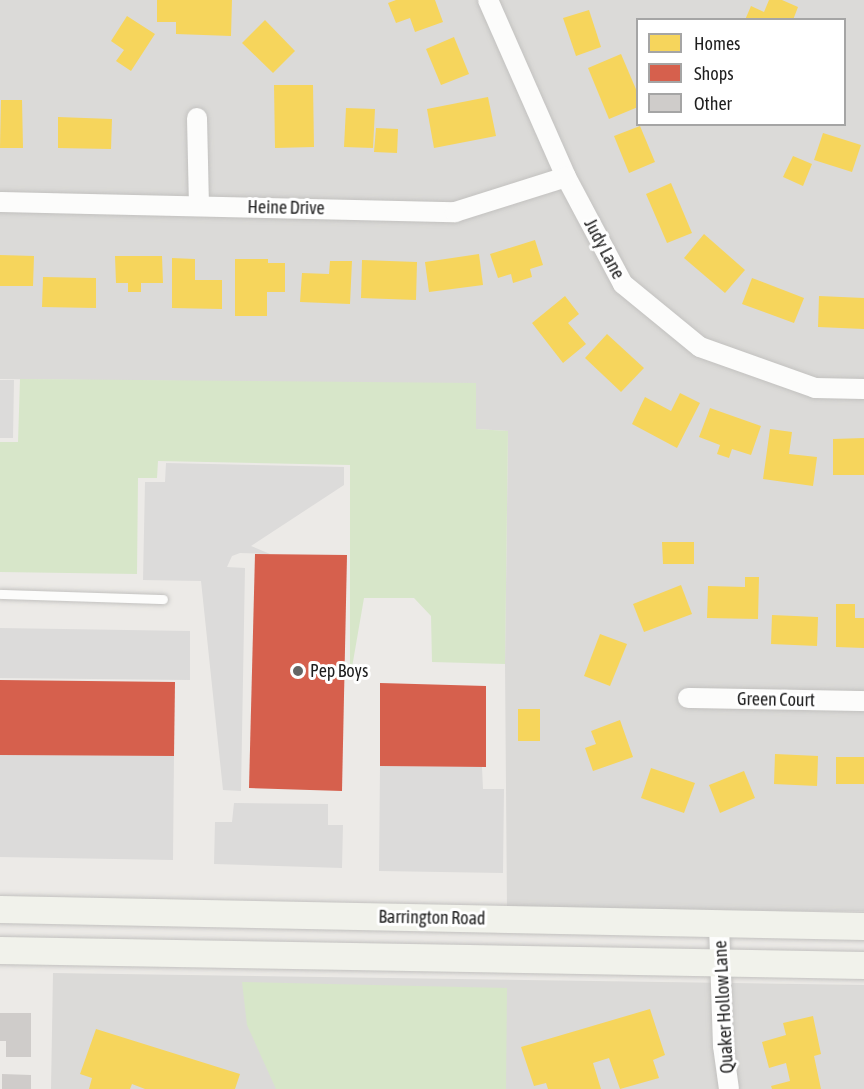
<!DOCTYPE html>
<html>
<head>
<meta charset="utf-8">
<style>
  body { margin:0 }
  #map { position:relative; width:864px; height:1089px; overflow:hidden; background:#eceae7; font-family:"Asap Condensed",sans-serif }
  div>[style] { position:absolute }
  [style*='--x'] { left:calc(var(--x)*1px); top:calc(var(--y)*1px); width:calc(var(--w)*1px); rotate:calc(var(--a)*1deg) }
  .residential>* { inset:0; background:#dbdad8 }
  .grass>* { inset:0; background:#d7e6c9 }
  .parking>* { inset:0; background:#dcdbda }
  .homes>* { inset:0; background:#f6d55c }
  .shops>* { inset:0; background:#d6604d }
  .building>* { inset:0; background:#cfccca }
  .roads { filter:drop-shadow(0 0 2px #c2c1bf) drop-shadow(0 0 2px #c2c1bf) }
  .service>* { height:9px; margin:-4.5px; padding:0 4.5px; transform-origin:4.5px; border-radius:4.5px; background:#fcfcfb }
  .minor>* { height:20px; margin:-10px; padding:0 10px; transform-origin:10px; border-radius:10px; background:#fcfcfb }
  .secondary>* { height:27px; margin:-13.5px; padding:0 13.5px; transform-origin:13.5px; border-radius:13.5px; background:#f1f2eb }
  .dots>* { width:16px; height:16px; translate:-50% -50%; box-sizing:border-box; border:3px solid #fff; border-radius:50% }
  span { translate:-50% -50%; white-space:nowrap; text-align:center; line-height:1.15; -webkit-text-stroke:6px #fff; paint-order:stroke }
  .street-label { font-size:18px; color:#1e1e1e }
  .poi-label { font-size:18px; color:#1e1e1e }
  .left { translate:0 -50%; text-align:left }
  .legend { position:absolute; left:636px; top:18px; width:210px; height:108px; box-sizing:border-box; background:#fff; border:2px solid #a5a5a5; margin:0; padding:8px 10px; list-style:none; font-size:18px; color:#1e1e1e }
  .legend li { display:flex; align-items:center; gap:12px; height:30px }
  .legend b { width:30px; border:2px solid #a5a5a5 }
</style>
</head>
<body>
<div id="map">
  <div class="residential">
    <i style="clip-path:polygon(evenodd,0 0,864px 0,864px 911px,507px 910px,505px 664px,508px 431px,476px 429px,476px 384px,0 379px,0 0,638px 20px,844px 20px,844px 124px,638px 124px,638px 20px)"></i>
    <i style="clip-path:polygon(53px 973px,864px 985px,864px 1089px,51px 1089px)"></i>
  </div>
  <div class="grass">
    <i style="clip-path:polygon(20px 379px,476px 383px,476px 429px,508px 431px,505px 664px,432px 662px,431px 616px,414px 598px,364px 598px,350px 679px,350px 465px,158px 461px,157px 478px,138px 478px,137px 574px,0 572px,0 442px,18px 442px)"></i>
    <i style="clip-path:polygon(242px 982px,507px 988px,506px 1089px,276px 1089px,247px 1025px)"></i>
  </div>
  <div class="parking">
    <i style="clip-path:polygon(0 380px,14px 380px,13px 438px,0 438px)"></i>
    <i style="clip-path:polygon(166px 463px,344px 467px,344px 485px,251px 546px,270px 554px,240px 553px,232px 556px,227px 567px,245px 568px,241px 791px,223px 790px,201px 581px,143px 580px,145px 482px,165px 482px)"></i>
    <i style="clip-path:polygon(0 628px,190px 631px,190px 680px,0 678px)"></i>
    <i style="clip-path:polygon(0 755px,174px 756px,173px 860px,0 857px)"></i>
    <i style="clip-path:polygon(380px 766px,482px 767px,483px 789px,504px 789px,503px 873px,379px 871px)"></i>
    <i style="clip-path:polygon(234px 803px,328px 804px,328px 825px,343px 825px,342px 868px,214px 864px,215px 822px,232px 822px)"></i>
  </div>
  <div class="homes">
    <i style="clip-path:polygon(157px 0,232px 0,231px 36px,176px 34px,176px 22px,157px 22px)"></i>
    <i style="clip-path:polygon(396px 0,435px 0,443px 22px,415px 32px,410px 18px,396px 23px,388px 3px)"></i>
    <i style="clip-path:polygon(769px 0,782px 0,798px 7px,793px 20px,745px 20px,751px 6px,764px 12px)"></i>
    <i style="clip-path:polygon(589px 10px,601px 47px,576px 56px,563px 18px)"></i>
    <i style="clip-path:polygon(127px 16px,155px 34px,131px 71px,116px 61px,124px 50px,111px 41px)"></i>
    <i style="clip-path:polygon(265px 20px,295px 51px,273px 73px,242px 43px)"></i>
    <i style="clip-path:polygon(454px 37px,469px 74px,441px 85px,426px 49px)"></i>
    <i style="clip-path:polygon(621px 54px,638px 94px,638px 107px,609px 119px,588px 68px)"></i>
    <i style="clip-path:polygon(274px 85px,313px 85px,314px 147px,275px 148px)"></i>
    <i style="clip-path:polygon(488px 97px,496px 136px,434px 148px,427px 109px)"></i>
    <i style="clip-path:polygon(1px 100px,22px 100px,23px 148px,0 148px)"></i>
    <i style="clip-path:polygon(346px 108px,375px 109px,373px 148px,344px 147px)"></i>
    <i style="clip-path:polygon(58px 117px,112px 119px,111px 149px,58px 148px)"></i>
    <i style="clip-path:polygon(640px 126px,655px 162px,629px 173px,614px 136px)"></i>
    <i style="clip-path:polygon(376px 128px,398px 129px,397px 153px,374px 152px)"></i>
    <i style="clip-path:polygon(823px 133px,861px 145px,852px 172px,814px 160px)"></i>
    <i style="clip-path:polygon(793px 156px,812px 164px,803px 186px,783px 177px)"></i>
    <i style="clip-path:polygon(671px 183px,692px 233px,667px 243px,646px 194px)"></i>
    <i style="clip-path:polygon(704px 234px,745px 270px,725px 293px,684px 258px)"></i>
    <i style="clip-path:polygon(535px 240px,543px 265px,530px 269px,532px 277px,513px 283px,511px 274px,498px 278px,490px 254px)"></i>
    <i style="clip-path:polygon(479px 254px,483px 285px,429px 292px,425px 262px)"></i>
    <i style="clip-path:polygon(0 255px,34px 256px,33px 286px,0 286px)"></i>
    <i style="clip-path:polygon(115px 256px,162px 256px,163px 283px,141px 283px,141px 292px,128px 292px,128px 283px,116px 283px)"></i>
    <i style="clip-path:polygon(172px 258px,195px 259px,195px 280px,222px 280px,222px 309px,172px 308px)"></i>
    <i style="clip-path:polygon(235px 259px,268px 259px,268px 263px,285px 263px,285px 292px,267px 292px,267px 316px,235px 316px)"></i>
    <i style="clip-path:polygon(362px 260px,417px 262px,416px 300px,361px 298px)"></i>
    <i style="clip-path:polygon(330px 261px,352px 261px,350px 304px,300px 302px,302px 273px,329px 274px)"></i>
    <i style="clip-path:polygon(43px 277px,96px 278px,96px 308px,42px 307px)"></i>
    <i style="clip-path:polygon(752px 278px,804px 298px,794px 323px,742px 304px)"></i>
    <i style="clip-path:polygon(565px 296px,579px 314px,568px 323px,586px 344px,563px 363px,532px 323px)"></i>
    <i style="clip-path:polygon(819px 296px,864px 298px,864px 329px,818px 327px)"></i>
    <i style="clip-path:polygon(607px 334px,644px 368px,621px 392px,585px 358px)"></i>
    <i style="clip-path:polygon(680px 393px,700px 403px,677px 448px,632px 424px,645px 397px,671px 411px)"></i>
    <i style="clip-path:polygon(710px 408px,761px 426px,751px 455px,732px 449px,729px 458px,717px 454px,720px 445px,699px 437px)"></i>
    <i style="clip-path:polygon(770px 429px,792px 432px,789px 454px,817px 457px,813px 486px,763px 479px)"></i>
    <i style="clip-path:polygon(864px 438px,864px 475px,833px 475px,833px 439px)"></i>
    <i style="clip-path:polygon(662px 542px,694px 542px,694px 564px,663px 564px)"></i>
    <i style="clip-path:polygon(745px 577px,759px 577px,758px 619px,707px 618px,708px 586px,745px 587px)"></i>
    <i style="clip-path:polygon(681px 585px,692px 614px,644px 632px,633px 604px)"></i>
    <i style="clip-path:polygon(836px 604px,855px 604px,855px 618px,864px 618px,864px 648px,836px 647px)"></i>
    <i style="clip-path:polygon(772px 615px,818px 617px,817px 646px,771px 644px)"></i>
    <i style="clip-path:polygon(600px 634px,627px 644px,610px 686px,584px 676px)"></i>
    <i style="clip-path:polygon(518px 709px,540px 709px,540px 741px,518px 741px)"></i>
    <i style="clip-path:polygon(620px 720px,633px 757px,593px 771px,585px 748px,596px 744px,591px 731px)"></i>
    <i style="clip-path:polygon(775px 754px,818px 756px,817px 786px,774px 784px)"></i>
    <i style="clip-path:polygon(836px 757px,864px 757px,864px 784px,836px 784px)"></i>
    <i style="clip-path:polygon(651px 768px,695px 783px,684px 813px,641px 798px)"></i>
    <i style="clip-path:polygon(744px 771px,755px 798px,720px 813px,709px 785px)"></i>
    <i style="clip-path:polygon(650px 1009px,665px 1055px,653px 1060px,659px 1078px,620px 1089px,609px 1058px,593px 1063px,601px 1089px,548px 1089px,546px 1083px,534px 1086px,521px 1047px)"></i>
    <i style="clip-path:polygon(813px 1016px,821px 1054px,814px 1056px,821px 1089px,772px 1089px,771px 1086px,790px 1081px,786px 1063px,769px 1068px,762px 1042px,786px 1035px,783px 1023px)"></i>
    <i style="clip-path:polygon(96px 1029px,240px 1074px,235px 1089px,145px 1089px,132px 1084px,130px 1089px,89px 1089px,92px 1078px,80px 1074px)"></i>
  </div>
  <div class="shops">
    <i style="clip-path:polygon(255px 554px,347px 555px,342px 791px,249px 788px)"></i>
    <i style="clip-path:polygon(0 680px,175px 682px,174px 756px,0 755px)"></i>
    <i style="clip-path:polygon(380px 683px,486px 686px,486px 767px,380px 766px)"></i>
  </div>
  <div class="building">
    <i style="clip-path:polygon(0 1013px,31px 1013px,31px 1057px,6px 1057px,6px 1041px,0 1041px)"></i>
    <i style="clip-path:polygon(2px 1074px,31px 1075px,31px 1089px,2px 1089px)"></i>
  </div>
  <div class="roads">
    <div class="service">
      <i style="--x:0;--y:594;--w:163;--a:1.8"></i>
    </div>
    <div class="minor">
      <i style="--x:488;--y:0;--w:193;--a:66.2"></i>
      <i style="--x:566;--y:177;--w:121;--a:62"></i>
      <i style="--x:623;--y:284;--w:99;--a:39.3"></i>
      <i style="--x:700;--y:347;--w:122;--a:19.6"></i>
      <i style="--x:815;--y:388;--w:49;--a:1.2"></i>
      <i style="--x:197;--y:118;--w:88;--a:88.7"></i>
      <i style="--x:0;--y:202;--w:455;--a:1.3"></i>
      <i style="--x:455;--y:212;--w:116;--a:-17.5"></i>
      <i style="--x:688;--y:698;--w:176;--a:1"></i>
      <i style="--x:719;--y:925;--w:121;--a:88.1"></i>
      <i style="--x:723;--y:1046;--w:43;--a:82.1"></i>
    </div>
    <div class="secondary">
      <i style="--x:0;--y:909;--w:864;--a:1.13"></i>
      <i style="--x:0;--y:950;--w:864;--a:0.99"></i>
    </div>
  </div>
  <div class="dots">
    <i style="left:298px;top:671px;background:#666564"></i>
  </div>
  <div class="street-label">
    <span style="left:286px;top:208px;rotate:1deg">Heine Drive</span>
    <span style="left:604px;top:249px;rotate:62deg">Judy Lane</span>
    <span style="left:776px;top:700px;rotate:1deg">Green Court</span>
    <span style="left:432px;top:918px;rotate:1deg">Barrington Road</span>
    <span style="left:724px;top:1007px;rotate:-93deg">Quaker Hollow Lane</span>
  </div>
  <div class="poi-label">
    <span class="left" style="left:310px;top:671px">Pep Boys</span>
  </div>
  <ul class="legend">
  <li><b style="height:16px;background:#f6d55c"></b>Homes</li>
  <li><b style="height:16px;background:#d6604d"></b>Shops</li>
  <li><b style="height:16px;background:#cfccca"></b>Other</li>
  </ul>
</div>
</body>
</html>
